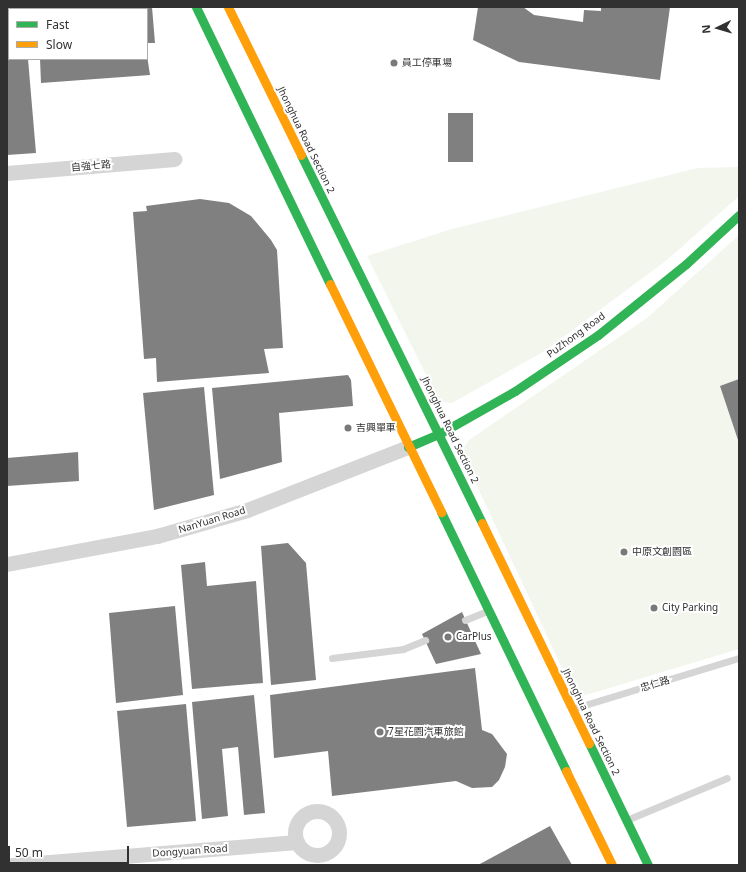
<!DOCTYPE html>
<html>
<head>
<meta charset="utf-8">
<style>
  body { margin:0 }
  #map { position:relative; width:746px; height:872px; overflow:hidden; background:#fff; font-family:"Noto Sans","Noto Sans TC",sans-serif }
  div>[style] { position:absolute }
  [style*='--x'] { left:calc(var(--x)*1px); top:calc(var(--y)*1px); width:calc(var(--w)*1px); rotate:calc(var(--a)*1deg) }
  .green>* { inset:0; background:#f2f6ed }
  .building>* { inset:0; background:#808080 }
  .lane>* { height:7px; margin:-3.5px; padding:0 3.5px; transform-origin:3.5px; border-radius:3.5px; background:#d5d5d5 }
  .street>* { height:15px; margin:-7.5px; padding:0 7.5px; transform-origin:7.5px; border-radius:7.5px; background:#d5d5d5 }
  .street>.ring { margin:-7.5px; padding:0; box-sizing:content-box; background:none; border:15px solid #d5d5d5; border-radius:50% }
  .fast>* { height:9px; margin:-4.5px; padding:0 4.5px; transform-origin:4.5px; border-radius:4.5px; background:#30b455 }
  .slow>* { height:9px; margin:-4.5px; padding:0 4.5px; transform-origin:4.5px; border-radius:4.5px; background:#ff9f0a }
  .dots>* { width:11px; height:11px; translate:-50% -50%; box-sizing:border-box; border:2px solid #fff; border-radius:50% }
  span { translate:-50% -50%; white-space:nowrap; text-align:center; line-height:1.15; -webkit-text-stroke:4px #fff; paint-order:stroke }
  .poi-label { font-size:10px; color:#313131 }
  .left { translate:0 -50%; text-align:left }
  .street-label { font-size:10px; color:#313131 }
  .frame { position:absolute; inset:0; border:8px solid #313131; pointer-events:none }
  .legend { position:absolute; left:8px; top:8px; width:140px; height:52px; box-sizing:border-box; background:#fff; border:1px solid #adadad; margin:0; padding:5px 7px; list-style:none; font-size:12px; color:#313131 }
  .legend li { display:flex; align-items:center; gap:8px; height:20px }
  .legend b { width:20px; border:1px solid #adadad }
  .north { position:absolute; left:698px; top:8px; width:40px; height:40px; -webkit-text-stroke:3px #fff; paint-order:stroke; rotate:265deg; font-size:11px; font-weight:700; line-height:16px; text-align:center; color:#313131 }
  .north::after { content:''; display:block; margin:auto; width:14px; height:18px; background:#313131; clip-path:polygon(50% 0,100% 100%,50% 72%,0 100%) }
  .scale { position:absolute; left:8px; top:846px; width:121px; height:18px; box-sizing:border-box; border:2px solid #313131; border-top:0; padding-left:5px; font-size:12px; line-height:14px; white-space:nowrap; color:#313131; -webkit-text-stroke:3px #fff; paint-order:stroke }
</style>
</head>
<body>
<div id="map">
  <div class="green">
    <i style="clip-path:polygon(739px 167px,739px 196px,667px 260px,543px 352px,452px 403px,444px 402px,437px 397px,367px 256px,452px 229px,698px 168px)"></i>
    <i style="clip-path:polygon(739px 235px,739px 649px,576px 698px,463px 456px,464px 447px,469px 440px,647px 318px)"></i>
  </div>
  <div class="building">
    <i style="clip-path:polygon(86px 7px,152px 7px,155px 43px,147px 43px,147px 9px)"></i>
    <i style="clip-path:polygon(478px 7px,523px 7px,534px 15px,583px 22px,584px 10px,601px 11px,601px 7px,670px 7px,660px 80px,519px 62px,473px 40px)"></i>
    <i style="clip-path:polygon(7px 13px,9px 13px,9px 59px,28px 59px,36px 153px,7px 155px)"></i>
    <i style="clip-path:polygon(147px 55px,150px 75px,41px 83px,40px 59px,147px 59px)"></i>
    <i style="clip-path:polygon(448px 113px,473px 113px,473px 162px,448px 162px)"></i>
    <i style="clip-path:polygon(200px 199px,229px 203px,251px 216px,271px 240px,277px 250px,283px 348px,264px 349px,269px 373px,157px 382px,156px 358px,144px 359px,133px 212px,147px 211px,146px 206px)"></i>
    <i style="clip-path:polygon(348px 375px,351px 380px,353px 406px,279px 413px,282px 462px,220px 479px,212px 388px)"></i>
    <i style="clip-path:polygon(739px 379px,739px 443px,720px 386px)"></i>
    <i style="clip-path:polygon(204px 387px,214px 495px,154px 510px,143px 393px)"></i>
    <i style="clip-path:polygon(78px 452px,79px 481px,7px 486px,7px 458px)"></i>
    <i style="clip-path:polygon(288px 543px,306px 563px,316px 680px,271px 685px,261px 546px)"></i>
    <i style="clip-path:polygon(205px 562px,207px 586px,256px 581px,263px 683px,192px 689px,181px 565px)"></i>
    <i style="clip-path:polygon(175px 606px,183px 695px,116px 703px,109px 613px)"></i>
    <i style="clip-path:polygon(462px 612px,481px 654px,436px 664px,422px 634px)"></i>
    <i style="clip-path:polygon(475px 668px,482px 730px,492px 734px,507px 754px,505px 767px,499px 780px,492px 787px,472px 788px,456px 781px,332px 796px,328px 751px,274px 758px,270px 695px)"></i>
    <i style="clip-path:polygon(254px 695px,265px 813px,244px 815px,238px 747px,222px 749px,228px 816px,202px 819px,192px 702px)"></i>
    <i style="clip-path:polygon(186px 704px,196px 821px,127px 827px,117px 711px)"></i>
    <i style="clip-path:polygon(550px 826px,572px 865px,478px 865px)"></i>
  </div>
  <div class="lane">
    <i style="--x:465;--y:620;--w:24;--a:-22"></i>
    <i style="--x:332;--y:658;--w:72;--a:-7.2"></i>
    <i style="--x:403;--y:649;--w:24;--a:-22"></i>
    <i style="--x:575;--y:708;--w:171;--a:-17"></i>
    <i style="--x:629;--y:819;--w:106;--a:-22.7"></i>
  </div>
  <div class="street">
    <i style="--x:7;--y:173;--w:168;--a:-4.8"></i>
    <i style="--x:7;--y:564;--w:153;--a:-10.6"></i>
    <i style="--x:157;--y:536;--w:94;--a:-16.1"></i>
    <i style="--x:247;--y:510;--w:173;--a:-21.4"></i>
    <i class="ring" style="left:295px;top:811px;width:29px;height:29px"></i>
    <i style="--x:12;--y:865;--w:286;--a:-4.6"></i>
  </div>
  <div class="fast">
    <i style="--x:196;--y:7;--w:308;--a:64.2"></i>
    <i style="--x:301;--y:155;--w:410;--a:63.8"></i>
    <i style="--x:408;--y:447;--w:34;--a:-23"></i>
    <i style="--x:439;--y:434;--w:87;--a:-29.5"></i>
    <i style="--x:515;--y:391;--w:100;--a:-34"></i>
    <i style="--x:598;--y:335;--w:113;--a:-38.9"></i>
    <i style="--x:686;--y:264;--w:72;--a:-42.8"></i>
    <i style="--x:441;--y:512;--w:288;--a:64.2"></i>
    <i style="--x:589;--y:743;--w:136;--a:64.2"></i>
  </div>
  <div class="slow">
    <i style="--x:228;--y:7;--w:165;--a:63.7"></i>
    <i style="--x:330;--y:284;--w:254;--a:64"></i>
    <i style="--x:482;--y:523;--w:245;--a:64.1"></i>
    <i style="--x:566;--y:771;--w:105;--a:63.9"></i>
  </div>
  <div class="dots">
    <i style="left:394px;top:63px;background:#797979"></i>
    <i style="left:348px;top:428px;background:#797979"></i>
    <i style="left:624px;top:552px;background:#797979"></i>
    <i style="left:654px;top:608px;background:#797979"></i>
    <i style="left:448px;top:637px;background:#797979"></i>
    <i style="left:380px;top:732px;background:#797979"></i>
  </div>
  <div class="poi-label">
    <span class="left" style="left:402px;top:63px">員工停車場</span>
    <span class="left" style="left:356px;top:428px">吉興單車</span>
    <span class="left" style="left:632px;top:552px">中原文創園區</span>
    <span class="left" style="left:662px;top:608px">City Parking</span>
    <span class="left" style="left:456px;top:637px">CarPlus</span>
    <span class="left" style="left:388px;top:732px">7星花園汽車旅館</span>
  </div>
  <div class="street-label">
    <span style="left:306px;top:140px;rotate:64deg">Jhonghua Road Section 2</span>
    <span style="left:91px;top:166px;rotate:-5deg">自強七路</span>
    <span style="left:576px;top:335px;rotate:-36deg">PuZhong Road</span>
    <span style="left:450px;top:430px;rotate:64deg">Jhonghua Road Section 2</span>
    <span style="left:212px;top:520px;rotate:-17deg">NanYuan Road</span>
    <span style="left:655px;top:684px;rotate:-17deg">忠仁路</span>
    <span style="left:591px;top:722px;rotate:64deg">Jhonghua Road Section 2</span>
    <span style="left:190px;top:851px;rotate:-4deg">Dongyuan Road</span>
  </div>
  <div class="frame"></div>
  <ul class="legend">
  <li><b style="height:5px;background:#30b455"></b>Fast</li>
  <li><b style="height:5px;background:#ff9f0a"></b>Slow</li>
  </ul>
  <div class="north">N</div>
  <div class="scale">50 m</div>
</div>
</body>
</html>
